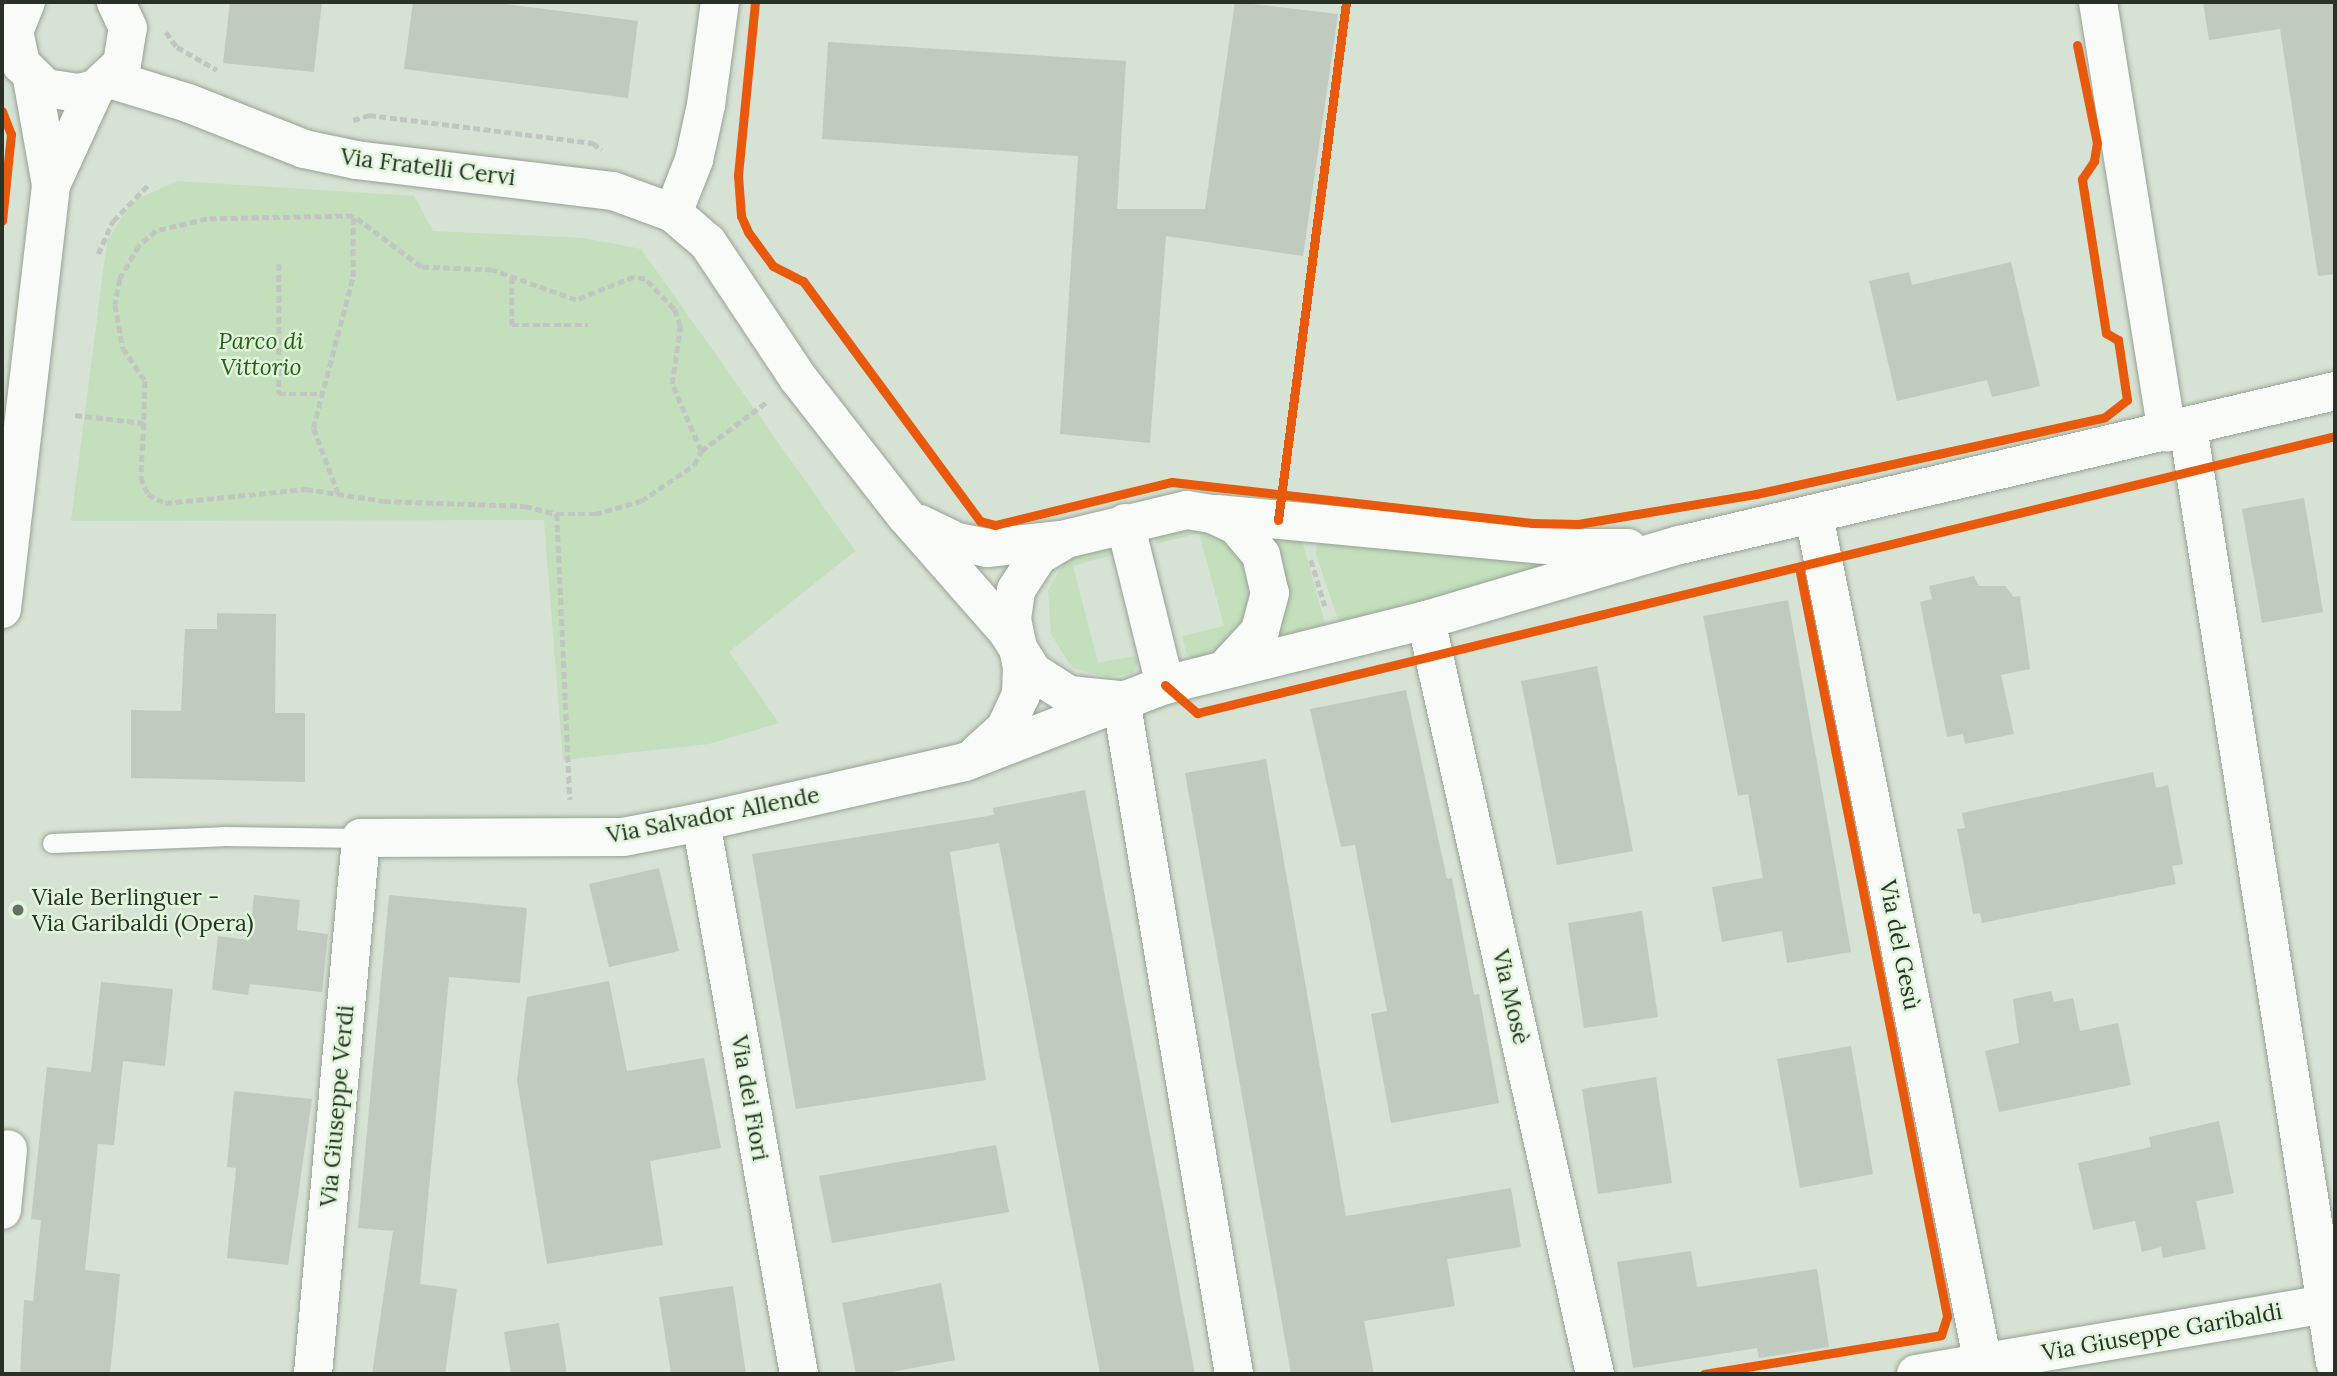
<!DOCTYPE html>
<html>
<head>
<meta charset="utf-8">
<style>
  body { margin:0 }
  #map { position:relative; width:2337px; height:1376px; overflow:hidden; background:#d6e2d3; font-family:Lora,serif }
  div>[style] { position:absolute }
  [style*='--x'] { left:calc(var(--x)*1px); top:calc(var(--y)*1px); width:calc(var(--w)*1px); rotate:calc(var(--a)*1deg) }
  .green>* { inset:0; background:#c3dfbc }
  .building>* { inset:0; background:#c1cabe }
  .path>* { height:4.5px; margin-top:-2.25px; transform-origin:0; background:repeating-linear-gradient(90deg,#c2c6c2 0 7px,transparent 0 10.5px) }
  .roads { filter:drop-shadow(0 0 2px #98a195) drop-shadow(0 0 2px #98a195) }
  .service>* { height:19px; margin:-9.5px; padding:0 9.5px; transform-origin:9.5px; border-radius:9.5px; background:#f9fbf8 }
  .minor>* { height:38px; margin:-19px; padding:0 19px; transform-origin:19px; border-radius:19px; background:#f9fbf8 }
  .tertiary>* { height:38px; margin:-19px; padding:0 19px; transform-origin:19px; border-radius:19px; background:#f9fbf8 }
  .cycleway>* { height:9px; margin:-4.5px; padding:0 4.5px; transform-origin:4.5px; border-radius:4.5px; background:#e8590c }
  .dots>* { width:19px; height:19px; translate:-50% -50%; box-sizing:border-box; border:4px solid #dff6da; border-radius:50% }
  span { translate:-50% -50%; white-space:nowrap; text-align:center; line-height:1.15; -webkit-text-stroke:5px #dff6da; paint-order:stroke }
  .street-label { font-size:23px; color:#2a3228 }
  .park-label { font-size:23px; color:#275e18; font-style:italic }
  .poi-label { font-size:23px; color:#2a3228 }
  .left { translate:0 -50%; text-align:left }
  .frame { position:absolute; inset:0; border:4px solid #2a3228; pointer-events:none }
</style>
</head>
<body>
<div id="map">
  <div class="green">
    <i style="clip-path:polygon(177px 181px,414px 196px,433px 231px,584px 238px,641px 249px,855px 551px,729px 652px,779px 723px,709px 744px,563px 760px,544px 520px,71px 521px,107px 241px,132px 202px)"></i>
    <i style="clip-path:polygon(1189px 519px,1239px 548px,1252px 586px,1241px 631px,1225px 649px,1193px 659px,1186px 652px,1182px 636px,1224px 626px,1199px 533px,1156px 544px,1151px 525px)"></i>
    <i style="clip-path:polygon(1265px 530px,1301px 537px,1326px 627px,1281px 639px,1275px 636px)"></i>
    <i style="clip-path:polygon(1317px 538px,1527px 559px,1545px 569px,1516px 583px,1339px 622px,1316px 555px)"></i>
    <i style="clip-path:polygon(1112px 545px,1113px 555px,1073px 566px,1098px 663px,1135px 656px,1138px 662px,1133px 673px,1107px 677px,1073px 668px,1062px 652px,1051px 634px,1048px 590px,1071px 552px)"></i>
  </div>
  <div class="building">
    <i style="clip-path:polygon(230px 2px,322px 2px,314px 72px,223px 63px)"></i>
    <i style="clip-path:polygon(413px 2px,491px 2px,638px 21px,628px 98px,404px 69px)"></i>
    <i style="clip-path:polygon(1235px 2px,1338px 14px,1303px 256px,1166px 236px,1150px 443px,1060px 434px,1078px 156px,822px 139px,828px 42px,1126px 61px,1117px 209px,1205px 209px)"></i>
    <i style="clip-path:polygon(2203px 2px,2335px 2px,2335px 274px,2318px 276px,2280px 29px,2209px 40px)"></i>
    <i style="clip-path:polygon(2011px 262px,2040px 386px,1992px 397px,1987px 380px,1897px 401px,1869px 281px,1909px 272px,1912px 285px)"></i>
    <i style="clip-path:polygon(2304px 498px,2323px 612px,2262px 623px,2242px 509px)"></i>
    <i style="clip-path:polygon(1974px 576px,1979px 586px,2005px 586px,2014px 597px,2020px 596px,2030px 669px,2001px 675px,2014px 734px,1965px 744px,1963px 734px,1947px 737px,1920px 602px,1932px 599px,1929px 586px)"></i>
    <i style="clip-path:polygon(1788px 600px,1851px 952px,1787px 963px,1782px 931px,1722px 942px,1712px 887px,1763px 878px,1748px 794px,1738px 796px,1703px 616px)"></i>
    <i style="clip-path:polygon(217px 613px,276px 614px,275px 713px,305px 713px,305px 782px,131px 778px,131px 710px,181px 711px,185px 629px,217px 629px)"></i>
    <i style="clip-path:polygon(1597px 666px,1633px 851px,1557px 865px,1521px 681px)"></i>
    <i style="clip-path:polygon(1406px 690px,1447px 879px,1452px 878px,1474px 995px,1479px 994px,1499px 1103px,1391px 1123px,1371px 1014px,1387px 1011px,1355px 845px,1341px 847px,1310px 709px)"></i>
    <i style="clip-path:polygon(1266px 759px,1346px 1216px,1511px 1188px,1521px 1247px,1447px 1259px,1455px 1306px,1364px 1321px,1374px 1374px,1291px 1374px,1185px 773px)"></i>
    <i style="clip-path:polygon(2153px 772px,2156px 788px,2168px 785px,2183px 864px,2172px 866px,2176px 884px,1982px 923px,1980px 913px,1973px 914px,1957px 829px,1965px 828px,1962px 813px)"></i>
    <i style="clip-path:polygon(1085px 790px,1195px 1374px,1100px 1374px,999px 843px,950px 852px,986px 1080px,796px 1109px,752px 854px,994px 815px,993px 808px)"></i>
    <i style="clip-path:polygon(659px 868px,679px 951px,609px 967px,589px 884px)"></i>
    <i style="clip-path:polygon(254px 895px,300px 900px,297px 930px,328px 934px,322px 992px,250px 984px,248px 995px,212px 990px,218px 936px,249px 940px)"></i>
    <i style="clip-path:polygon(389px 895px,527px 908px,520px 983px,449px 977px,420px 1284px,457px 1289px,445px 1374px,372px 1374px,393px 1231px,358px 1228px)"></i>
    <i style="clip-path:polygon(1642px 911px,1658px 1017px,1584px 1028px,1568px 923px)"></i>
    <i style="clip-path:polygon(609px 981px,627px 1071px,704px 1058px,721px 1148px,650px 1161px,663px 1245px,547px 1264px,517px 1080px,527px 997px)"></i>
    <i style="clip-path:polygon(101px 982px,173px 989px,165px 1066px,123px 1061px,114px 1145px,98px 1144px,85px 1270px,120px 1274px,110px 1374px,20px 1374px,24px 1300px,33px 1301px,41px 1220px,31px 1219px,47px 1067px,91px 1072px)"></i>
    <i style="clip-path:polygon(2051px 991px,2054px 1002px,2073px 998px,2080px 1031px,2118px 1023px,2131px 1085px,1999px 1112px,1985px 1051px,2019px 1043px,2013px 999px)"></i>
    <i style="clip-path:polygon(1851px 1046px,1873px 1174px,1800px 1188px,1777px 1059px)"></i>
    <i style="clip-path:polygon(1656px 1077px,1672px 1183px,1598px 1194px,1582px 1089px)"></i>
    <i style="clip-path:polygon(234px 1091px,312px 1099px,288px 1265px,227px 1258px,236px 1168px,227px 1167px)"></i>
    <i style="clip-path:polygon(2219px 1121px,2234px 1193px,2196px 1201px,2206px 1249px,2163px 1258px,2161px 1247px,2142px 1252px,2135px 1221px,2093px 1230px,2078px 1163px,2151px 1147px,2149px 1137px)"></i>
    <i style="clip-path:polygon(996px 1145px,1009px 1212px,832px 1243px,819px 1176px)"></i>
    <i style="clip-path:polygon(1691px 1251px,1697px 1287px,1817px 1269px,1829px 1347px,1759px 1358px,1757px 1348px,1633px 1368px,1617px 1262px)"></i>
    <i style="clip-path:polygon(941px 1283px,955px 1360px,882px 1374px,856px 1374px,842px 1303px)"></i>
    <i style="clip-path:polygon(733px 1286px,746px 1374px,671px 1374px,659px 1297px)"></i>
    <i style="clip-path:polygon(559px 1323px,567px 1374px,511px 1374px,504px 1332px)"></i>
  </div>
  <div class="path">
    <i style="--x:166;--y:32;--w:19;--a:54"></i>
    <i style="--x:177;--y:47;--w:46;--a:29.9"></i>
    <i style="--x:353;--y:120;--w:17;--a:-17"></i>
    <i style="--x:369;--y:115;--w:226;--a:7.1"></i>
    <i style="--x:593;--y:143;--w:11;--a:38"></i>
    <i style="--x:98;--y:254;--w:36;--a:-66"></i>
    <i style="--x:113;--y:221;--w:52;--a:-45.8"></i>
    <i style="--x:279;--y:264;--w:130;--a:90"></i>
    <i style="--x:279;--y:394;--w:43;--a:0"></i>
    <i style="--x:512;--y:277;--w:48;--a:90"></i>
    <i style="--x:512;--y:325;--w:76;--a:0"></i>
    <i style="--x:75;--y:415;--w:69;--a:6.6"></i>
    <i style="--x:144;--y:423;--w:54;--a:93.2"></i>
    <i style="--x:141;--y:477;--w:18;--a:68"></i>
    <i style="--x:148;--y:494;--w:19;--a:28"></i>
    <i style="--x:165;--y:503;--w:142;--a:-5.7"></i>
    <i style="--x:306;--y:489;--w:79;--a:8.7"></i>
    <i style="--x:384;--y:501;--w:141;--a:2"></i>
    <i style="--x:525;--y:506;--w:33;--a:14"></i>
    <i style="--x:557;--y:514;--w:38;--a:0"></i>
    <i style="--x:595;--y:514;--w:48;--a:-15.8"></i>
    <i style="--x:641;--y:501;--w:64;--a:-34.2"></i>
    <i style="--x:694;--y:465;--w:16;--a:-63"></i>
    <i style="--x:701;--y:451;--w:73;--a:-113.4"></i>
    <i style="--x:672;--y:384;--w:59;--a:-82.1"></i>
    <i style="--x:680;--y:326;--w:18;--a:-109"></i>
    <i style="--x:674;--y:309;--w:42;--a:-134"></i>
    <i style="--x:645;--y:279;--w:11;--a:-170"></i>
    <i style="--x:634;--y:277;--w:62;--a:158.4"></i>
    <i style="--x:576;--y:300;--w:89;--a:-160.3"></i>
    <i style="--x:492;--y:270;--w:71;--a:-177.6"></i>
    <i style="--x:421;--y:267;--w:85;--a:-143.1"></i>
    <i style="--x:353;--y:216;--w:146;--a:178.8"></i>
    <i style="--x:207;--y:219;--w:52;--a:166.8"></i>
    <i style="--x:156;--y:231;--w:23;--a:139"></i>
    <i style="--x:139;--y:246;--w:38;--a:120"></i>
    <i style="--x:120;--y:279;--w:26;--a:101"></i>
    <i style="--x:115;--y:305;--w:44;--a:79.5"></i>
    <i style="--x:123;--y:348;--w:40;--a:56"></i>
    <i style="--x:145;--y:381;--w:42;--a:91.4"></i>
    <i style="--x:701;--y:451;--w:84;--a:-36.7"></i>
    <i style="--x:338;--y:494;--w:71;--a:-110.7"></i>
    <i style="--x:313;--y:428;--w:156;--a:-75.2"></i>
    <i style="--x:353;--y:277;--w:61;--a:-90"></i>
    <i style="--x:557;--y:514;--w:286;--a:87.4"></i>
    <i style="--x:1311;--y:560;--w:48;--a:73.1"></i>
  </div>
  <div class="roads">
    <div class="service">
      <i style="--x:52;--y:843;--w:171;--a:-2.3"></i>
      <i style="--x:223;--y:836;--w:138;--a:0.8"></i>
    </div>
    <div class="minor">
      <i style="--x:2098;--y:2;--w:436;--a:80.9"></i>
      <i style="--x:110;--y:79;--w:82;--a:17.1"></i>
      <i style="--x:188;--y:103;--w:125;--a:21.6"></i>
      <i style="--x:304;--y:149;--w:53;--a:11.9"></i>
      <i style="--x:356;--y:160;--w:259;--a:6.9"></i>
      <i style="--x:613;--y:191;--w:64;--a:20.1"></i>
      <i style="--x:673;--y:213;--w:46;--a:40.6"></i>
      <i style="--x:708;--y:243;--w:162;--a:56.3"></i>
      <i style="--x:798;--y:378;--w:175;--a:52"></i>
      <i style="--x:906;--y:516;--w:153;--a:48.7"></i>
      <i style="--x:1007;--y:631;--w:49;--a:57.6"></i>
      <i style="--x:1033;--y:672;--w:43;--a:32.6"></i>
      <i style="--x:1069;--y:695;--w:50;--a:5.7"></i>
      <i style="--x:673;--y:213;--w:57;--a:-68.4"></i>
      <i style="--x:694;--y:160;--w:56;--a:-77.7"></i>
      <i style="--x:706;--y:105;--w:104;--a:-82.3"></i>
      <i style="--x:2188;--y:427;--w:947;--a:81.07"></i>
      <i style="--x:1217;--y:514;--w:364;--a:5.4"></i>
      <i style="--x:1579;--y:548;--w:49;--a:0"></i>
      <i style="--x:1814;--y:515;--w:876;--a:78.74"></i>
      <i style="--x:1125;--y:523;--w:167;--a:76.1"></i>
      <i style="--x:920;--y:524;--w:41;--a:25.9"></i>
      <i style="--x:957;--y:542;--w:31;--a:11"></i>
      <i style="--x:987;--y:548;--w:74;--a:-6.2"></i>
      <i style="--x:1426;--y:620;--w:773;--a:77.37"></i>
      <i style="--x:1121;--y:700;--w:683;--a:80.48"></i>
      <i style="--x:978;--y:753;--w:36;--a:-42"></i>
      <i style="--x:1005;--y:729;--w:38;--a:-65"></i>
      <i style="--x:1021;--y:695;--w:28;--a:-88"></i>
      <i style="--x:1022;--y:667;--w:49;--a:-101.8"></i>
      <i style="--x:1012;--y:619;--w:29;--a:-82"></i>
      <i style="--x:1016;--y:590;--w:40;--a:-57.1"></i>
      <i style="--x:1038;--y:556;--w:33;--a:-31"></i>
      <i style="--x:1066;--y:539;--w:124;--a:-13.5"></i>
      <i style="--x:1187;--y:510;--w:25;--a:9"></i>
      <i style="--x:1212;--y:514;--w:26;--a:25"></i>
      <i style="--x:1236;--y:525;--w:39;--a:50"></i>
      <i style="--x:1261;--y:555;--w:39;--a:77"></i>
      <i style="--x:1270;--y:593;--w:39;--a:105"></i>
      <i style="--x:1260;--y:631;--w:49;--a:132.5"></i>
      <i style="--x:701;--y:822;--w:561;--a:79.93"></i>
      <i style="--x:2;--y:1210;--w:61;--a:-84.4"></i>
      <i style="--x:313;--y:1374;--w:538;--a:-84.88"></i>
      <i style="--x:361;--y:838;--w:262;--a:-0.2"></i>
      <i style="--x:623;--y:837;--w:79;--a:-10.9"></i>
      <i style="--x:701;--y:822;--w:271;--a:-12.8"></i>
      <i style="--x:965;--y:762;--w:214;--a:-21.1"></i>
      <i style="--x:1165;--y:685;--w:269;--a:-14"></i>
      <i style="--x:1426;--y:620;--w:265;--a:-16.5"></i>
      <i style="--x:1680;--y:545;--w:673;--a:-13.23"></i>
      <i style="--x:1916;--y:1374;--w:416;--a:-9.7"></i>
    </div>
    <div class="tertiary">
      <i style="--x:26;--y:2;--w:31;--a:112"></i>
      <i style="--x:14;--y:31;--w:34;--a:78"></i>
      <i style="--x:21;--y:64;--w:35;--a:44"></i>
      <i style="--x:46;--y:88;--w:32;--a:9"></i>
      <i style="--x:78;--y:93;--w:17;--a:-13"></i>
      <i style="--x:95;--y:89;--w:37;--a:-43"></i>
      <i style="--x:122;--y:64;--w:36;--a:-81"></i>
      <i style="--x:128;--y:28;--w:29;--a:-115"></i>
      <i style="--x:51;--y:185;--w:106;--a:-65.4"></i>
      <i style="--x:2;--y:609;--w:427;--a:-83.4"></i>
      <i style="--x:51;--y:185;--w:109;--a:-100.1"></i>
    </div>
  </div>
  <div class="cycleway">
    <i style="--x:755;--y:2;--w:174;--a:95.6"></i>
    <i style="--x:738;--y:175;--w:41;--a:85.8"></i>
    <i style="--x:741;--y:216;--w:17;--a:66"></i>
    <i style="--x:748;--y:232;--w:42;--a:53.7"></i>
    <i style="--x:773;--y:266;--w:34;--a:27"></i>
    <i style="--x:803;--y:281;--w:298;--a:53.6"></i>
    <i style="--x:980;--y:521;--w:16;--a:15"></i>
    <i style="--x:995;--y:525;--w:182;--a:-13.7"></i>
    <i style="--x:1172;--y:482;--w:362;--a:6.5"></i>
    <i style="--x:1532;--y:523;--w:46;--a:1.2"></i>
    <i style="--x:1578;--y:524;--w:181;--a:-9.6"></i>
    <i style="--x:1756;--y:494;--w:357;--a:-12.4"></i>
    <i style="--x:2105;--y:417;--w:28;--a:-38"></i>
    <i style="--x:2127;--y:400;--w:61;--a:-98.5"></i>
    <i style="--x:2118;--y:340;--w:14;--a:-150"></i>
    <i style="--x:2106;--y:333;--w:156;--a:-98.9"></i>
    <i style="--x:2082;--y:179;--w:22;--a:-56"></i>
    <i style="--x:2094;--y:161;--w:18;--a:-81"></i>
    <i style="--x:2097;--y:143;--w:100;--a:-101.5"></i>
    <i style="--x:2;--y:111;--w:25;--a:69"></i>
    <i style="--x:11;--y:134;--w:87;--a:95.9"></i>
    <i style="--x:1278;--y:520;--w:522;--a:-82.52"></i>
    <i style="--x:1165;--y:685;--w:43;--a:41.2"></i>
    <i style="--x:1197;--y:713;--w:1171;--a:-13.68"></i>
    <i style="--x:1704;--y:1374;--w:240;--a:-9.3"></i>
    <i style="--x:1941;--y:1335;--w:20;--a:-72"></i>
    <i style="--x:1947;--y:1316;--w:763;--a:-101.18"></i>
  </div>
  <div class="dots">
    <i style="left:18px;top:910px;background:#667064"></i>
  </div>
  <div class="street-label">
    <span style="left:428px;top:167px;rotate:7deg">Via Fratelli Cervi</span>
    <span style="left:713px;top:815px;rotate:-11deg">Via Salvador Allende</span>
    <span style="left:1900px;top:945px;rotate:79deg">Via del Gesù</span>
    <span style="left:1511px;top:997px;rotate:77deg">Via Mosè</span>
    <span style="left:750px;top:1098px;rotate:80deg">Via dei Fiori</span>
    <span style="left:337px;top:1106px;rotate:-85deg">Via Giuseppe Verdi</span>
    <span style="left:2162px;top:1332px;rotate:-10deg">Via Giuseppe Garibaldi</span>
  </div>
  <div class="park-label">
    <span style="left:261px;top:354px">Parco di<br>Vittorio</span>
  </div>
  <div class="poi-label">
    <span class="left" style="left:32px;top:910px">Viale Berlinguer -<br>Via Garibaldi (Opera)</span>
  </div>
  <div class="frame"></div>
</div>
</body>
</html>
